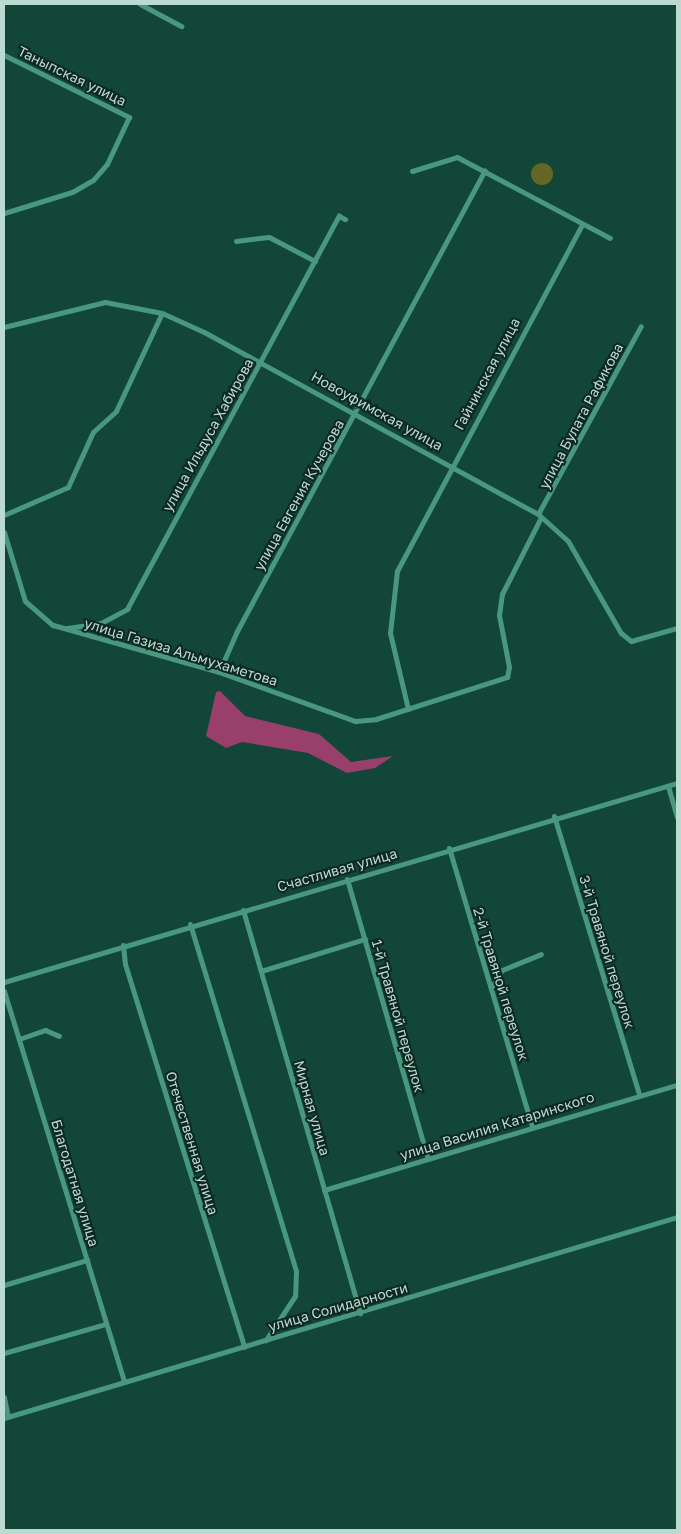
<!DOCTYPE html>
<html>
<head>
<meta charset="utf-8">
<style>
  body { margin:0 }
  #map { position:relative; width:681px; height:1534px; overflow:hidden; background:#114638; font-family:"Golos Text",sans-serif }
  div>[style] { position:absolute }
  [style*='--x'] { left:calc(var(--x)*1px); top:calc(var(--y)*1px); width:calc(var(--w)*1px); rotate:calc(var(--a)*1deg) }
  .green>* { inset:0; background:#636723 }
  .round { border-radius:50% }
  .water>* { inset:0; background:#98406b }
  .street>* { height:5px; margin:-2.5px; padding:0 2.5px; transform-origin:2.5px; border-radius:2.5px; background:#4a9780 }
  span { translate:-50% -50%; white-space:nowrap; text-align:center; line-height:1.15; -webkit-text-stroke:4px #0d2821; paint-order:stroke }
  .street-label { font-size:14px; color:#bcdbd0 }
  .frame { position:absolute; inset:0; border:5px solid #bcdbd0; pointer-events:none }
</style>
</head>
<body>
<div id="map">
  <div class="green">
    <i class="round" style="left:531px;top:163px;width:22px;height:22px"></i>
  </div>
  <div class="water">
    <i style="clip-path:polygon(220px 691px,245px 716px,319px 734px,351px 762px,393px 756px,375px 768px,347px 773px,308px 753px,242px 742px,226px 748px,206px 736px,216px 692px)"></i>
  </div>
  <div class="street">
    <i style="--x:140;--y:4;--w:47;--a:28.2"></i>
    <i style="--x:4;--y:55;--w:140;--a:26.4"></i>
    <i style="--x:129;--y:117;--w:52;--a:115.1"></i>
    <i style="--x:107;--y:164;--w:21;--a:131"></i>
    <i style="--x:93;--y:180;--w:24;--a:150"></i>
    <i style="--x:72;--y:192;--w:71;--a:162.8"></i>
    <i style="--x:412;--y:171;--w:47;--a:-17.3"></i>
    <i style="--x:457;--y:157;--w:173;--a:27.9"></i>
    <i style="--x:236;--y:241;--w:33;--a:-7"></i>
    <i style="--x:269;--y:237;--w:52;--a:27.6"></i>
    <i style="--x:4;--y:327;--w:104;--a:-13.9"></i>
    <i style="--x:105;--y:302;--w:58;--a:10.9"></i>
    <i style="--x:162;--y:313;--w:46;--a:24.3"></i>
    <i style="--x:204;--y:332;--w:380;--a:28.6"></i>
    <i style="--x:538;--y:514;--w:40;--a:42"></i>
    <i style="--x:568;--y:541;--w:106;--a:60.1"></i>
    <i style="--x:621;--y:633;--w:13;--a:39"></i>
    <i style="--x:631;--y:641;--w:48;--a:-15.8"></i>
    <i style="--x:538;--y:514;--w:214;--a:-61.3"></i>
    <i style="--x:4;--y:515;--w:70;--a:-23.6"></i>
    <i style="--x:68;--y:487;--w:60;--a:-65.6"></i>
    <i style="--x:93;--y:432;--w:31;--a:-42"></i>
    <i style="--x:116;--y:411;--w:108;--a:-64.9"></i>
    <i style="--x:4;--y:532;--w:72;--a:73.1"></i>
    <i style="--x:25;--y:601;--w:37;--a:41"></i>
    <i style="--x:53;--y:625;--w:173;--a:15.8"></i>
    <i style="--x:219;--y:672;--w:145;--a:19.8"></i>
    <i style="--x:355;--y:721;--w:21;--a:-5"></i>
    <i style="--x:376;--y:719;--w:138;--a:-17.8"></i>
    <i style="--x:507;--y:677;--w:10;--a:-79"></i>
    <i style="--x:509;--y:667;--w:53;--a:-100.9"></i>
    <i style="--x:499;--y:615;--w:21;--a:-82"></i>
    <i style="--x:502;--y:594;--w:86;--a:-63.1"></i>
    <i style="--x:67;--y:628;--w:34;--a:-8"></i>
    <i style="--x:101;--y:623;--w:30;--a:-28"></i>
    <i style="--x:127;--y:609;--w:447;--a:-61.7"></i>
    <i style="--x:339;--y:216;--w:7;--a:27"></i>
    <i style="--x:219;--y:672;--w:45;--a:-66.3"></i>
    <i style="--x:237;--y:631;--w:523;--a:-61.72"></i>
    <i style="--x:408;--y:709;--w:78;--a:-103.3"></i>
    <i style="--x:390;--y:633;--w:62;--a:-83.6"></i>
    <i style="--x:397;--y:571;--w:393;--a:-61.9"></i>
    <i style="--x:668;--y:786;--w:32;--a:74"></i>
    <i style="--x:554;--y:816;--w:291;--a:73"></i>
    <i style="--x:449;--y:848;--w:290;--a:73.4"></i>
    <i style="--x:347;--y:879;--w:291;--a:73.9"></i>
    <i style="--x:243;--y:910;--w:420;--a:73.8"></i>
    <i style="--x:190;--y:924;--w:363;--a:73"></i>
    <i style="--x:296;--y:1271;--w:25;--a:92"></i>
    <i style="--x:295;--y:1296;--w:53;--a:123.4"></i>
    <i style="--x:123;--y:945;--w:19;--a:84"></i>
    <i style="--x:125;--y:964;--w:401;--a:72.7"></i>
    <i style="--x:261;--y:971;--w:109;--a:-17.1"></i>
    <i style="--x:4;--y:982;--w:702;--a:-16.47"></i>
    <i style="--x:491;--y:988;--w:21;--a:-59"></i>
    <i style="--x:502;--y:970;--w:42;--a:-22.3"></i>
    <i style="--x:4;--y:991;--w:409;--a:72.9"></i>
    <i style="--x:19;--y:1039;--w:28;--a:-19"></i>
    <i style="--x:45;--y:1030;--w:15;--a:23"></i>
    <i style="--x:324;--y:1190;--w:368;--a:-16.6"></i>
    <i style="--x:4;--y:1285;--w:87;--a:-16.8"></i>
    <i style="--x:4;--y:1353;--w:106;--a:-15.9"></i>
    <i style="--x:4;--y:1397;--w:20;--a:79"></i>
    <i style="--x:4;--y:1418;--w:702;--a:-16.63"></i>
  </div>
  <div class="street-label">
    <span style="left:72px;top:76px;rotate:26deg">Таныпская улица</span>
    <span style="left:487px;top:374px;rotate:-62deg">Гайнинская улица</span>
    <span style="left:377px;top:411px;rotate:29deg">Новоуфимская улица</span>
    <span style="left:581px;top:416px;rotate:-62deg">улица Булата Рафикова</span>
    <span style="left:208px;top:435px;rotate:-61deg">улица Ильдуса Хабирова</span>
    <span style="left:299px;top:495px;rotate:-61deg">улица Евгения Кучерова</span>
    <span style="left:181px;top:652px;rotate:17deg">улица Газиза Альмухаметова</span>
    <span style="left:337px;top:870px;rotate:-16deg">Счастливая улица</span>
    <span style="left:607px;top:952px;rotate:73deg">3-й Травяной переулок</span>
    <span style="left:501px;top:984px;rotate:73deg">2-й Травяной переулок</span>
    <span style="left:398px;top:1016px;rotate:74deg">1-й Травяной переулок</span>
    <span style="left:312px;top:1108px;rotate:74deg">Мирная улица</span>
    <span style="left:497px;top:1126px;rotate:-17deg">улица Василия Катаринского</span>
    <span style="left:192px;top:1143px;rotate:73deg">Отечественная улица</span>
    <span style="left:75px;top:1183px;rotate:73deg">Благодатная улица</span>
    <span style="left:338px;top:1307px;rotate:-16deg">улица Солидарности</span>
  </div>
  <div class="frame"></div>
</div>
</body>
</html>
